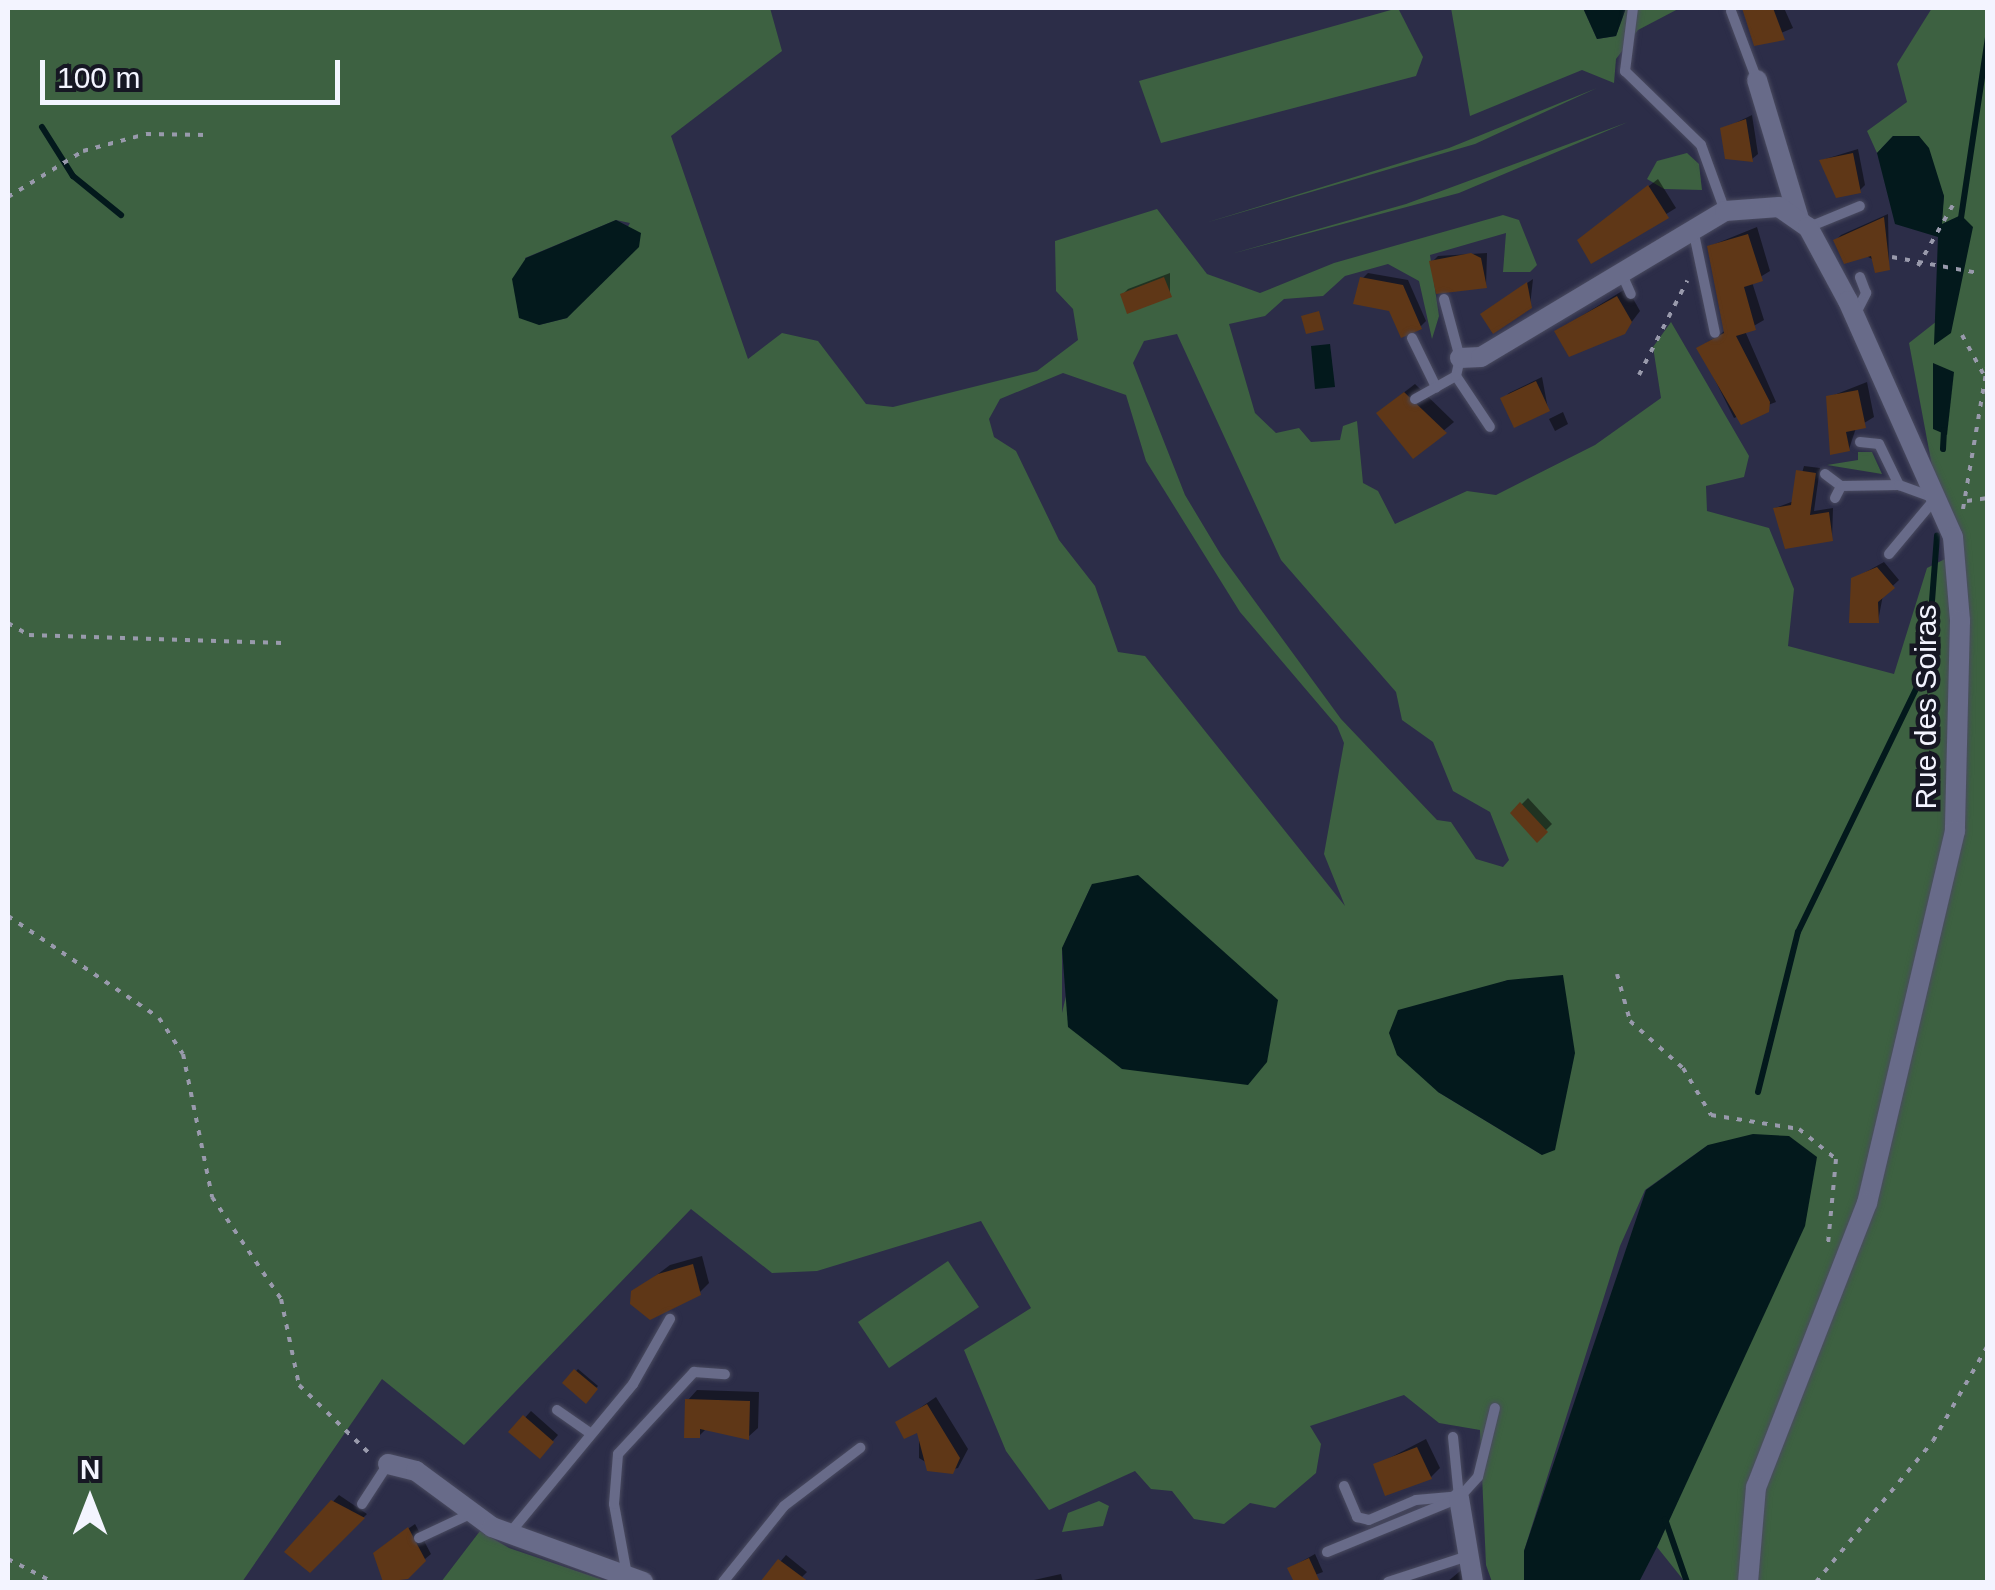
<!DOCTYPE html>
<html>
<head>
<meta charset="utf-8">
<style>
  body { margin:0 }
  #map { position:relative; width:1995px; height:1590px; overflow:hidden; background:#2c2d48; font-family:Arial,sans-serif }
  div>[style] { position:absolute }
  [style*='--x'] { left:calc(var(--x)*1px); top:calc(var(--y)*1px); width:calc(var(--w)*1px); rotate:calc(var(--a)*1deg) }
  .green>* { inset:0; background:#3d6141 }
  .water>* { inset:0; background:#03191c }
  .shadow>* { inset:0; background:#0007 }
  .stream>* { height:6px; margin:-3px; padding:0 3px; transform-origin:3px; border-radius:3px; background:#03191c }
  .building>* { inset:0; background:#5f3717 }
  .path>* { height:4px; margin-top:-2px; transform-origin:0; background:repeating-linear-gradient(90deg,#999aac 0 5px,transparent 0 13px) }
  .roads { filter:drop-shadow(0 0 2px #4a4b60) drop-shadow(0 0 2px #4a4b60) }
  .service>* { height:10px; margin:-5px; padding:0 5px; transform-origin:5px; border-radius:5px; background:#686b89 }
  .minor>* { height:20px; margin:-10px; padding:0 10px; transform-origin:10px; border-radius:10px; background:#686b89 }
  span { translate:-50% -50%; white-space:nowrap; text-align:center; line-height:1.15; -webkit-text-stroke:9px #161723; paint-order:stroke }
  .street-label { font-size:30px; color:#f3f4ff }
  .frame { position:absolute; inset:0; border:10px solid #f3f4ff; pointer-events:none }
  .north { position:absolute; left:40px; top:1450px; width:100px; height:100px; -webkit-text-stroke:8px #161723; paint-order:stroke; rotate:0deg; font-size:28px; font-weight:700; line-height:40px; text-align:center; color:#f3f4ff }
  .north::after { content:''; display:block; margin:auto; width:35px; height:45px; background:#f3f4ff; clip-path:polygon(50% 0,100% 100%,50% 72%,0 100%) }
  .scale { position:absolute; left:40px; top:60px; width:300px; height:45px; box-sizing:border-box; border:5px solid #f3f4ff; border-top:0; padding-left:12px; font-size:30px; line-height:35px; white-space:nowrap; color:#f3f4ff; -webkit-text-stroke:8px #161723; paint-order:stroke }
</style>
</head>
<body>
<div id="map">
  <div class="green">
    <i style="clip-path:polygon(evenodd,8px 8px,770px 8px,782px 51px,671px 136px,748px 359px,782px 333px,818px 341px,866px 404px,893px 407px,1037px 371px,1078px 340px,1073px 309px,1056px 291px,1055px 241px,1157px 209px,1207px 274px,1260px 293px,1334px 263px,1503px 215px,1519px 220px,1537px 265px,1530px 272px,1503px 272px,1506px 233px,1430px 255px,1439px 316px,1432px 339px,1419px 281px,1388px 264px,1345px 276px,1323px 296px,1284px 299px,1265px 316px,1229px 324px,1255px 413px,1276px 433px,1299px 428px,1311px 442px,1340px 440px,1343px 426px,1357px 421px,1363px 483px,1378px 491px,1395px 524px,1467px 491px,1496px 495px,1595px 445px,1661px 398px,1653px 347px,1671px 322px,1749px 456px,1744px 477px,1706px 486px,1707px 511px,1769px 528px,1794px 589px,1788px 646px,1894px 674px,1927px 568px,1949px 557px,1909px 343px,1937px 321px,1953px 219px,1941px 225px,1944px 196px,1919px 136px,1893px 136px,1877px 153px,1867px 131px,1907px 102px,1897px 64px,1932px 8px,1987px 8px,1987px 1582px,1685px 1582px,1657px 1547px,1718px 1411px,1708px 1145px,1645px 1190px,1620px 1246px,1524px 1551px,1524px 1582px,1492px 1582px,1486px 1565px,1480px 1430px,1439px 1423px,1404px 1395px,1310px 1426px,1321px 1444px,1316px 1473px,1275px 1508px,1250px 1503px,1224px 1524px,1194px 1519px,1172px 1491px,1151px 1489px,1135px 1471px,1049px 1510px,1006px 1451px,964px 1350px,1031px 1308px,981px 1221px,817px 1271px,772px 1273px,691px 1209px,464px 1445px,382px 1379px,242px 1582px,8px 1582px,8px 8px,616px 220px,630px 223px,594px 287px,567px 318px,539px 325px,525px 258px,616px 220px,8px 8px,1177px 334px,1281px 560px,1396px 692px,1402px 720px,1433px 742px,1453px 791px,1490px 812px,1509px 860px,1503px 867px,1476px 859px,1451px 822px,1437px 820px,1341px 719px,1221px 555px,1185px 495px,1133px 363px,1144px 341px,1177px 334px,8px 8px,1063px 373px,1126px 395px,1146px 461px,1240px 612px,1337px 726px,1344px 743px,1324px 854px,1345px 906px,1145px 656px,1118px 652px,1095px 586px,1059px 540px,1016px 451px,994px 437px,989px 419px,1000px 399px,1063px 373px,8px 8px,1092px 884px,1062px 1013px,1062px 949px,1092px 884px,8px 8px,1508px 980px,1542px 1155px,1438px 1092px,1435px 1007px,1508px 980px)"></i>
    <i style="clip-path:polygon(1398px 8px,1423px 57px,1416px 76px,1161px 143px,1139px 81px)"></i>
    <i style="clip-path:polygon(1451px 8px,1583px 8px,1597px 39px,1616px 36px,1626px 8px,1680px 8px,1638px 30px,1616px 59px,1614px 83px,1582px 70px,1470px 116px)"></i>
    <i style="clip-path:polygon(1597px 88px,1475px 144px,1205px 223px,1449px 148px)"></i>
    <i style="clip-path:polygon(1628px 122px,1459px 193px,1231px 254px,1406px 204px)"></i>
    <i style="clip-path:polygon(1687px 153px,1699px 164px,1702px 190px,1664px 189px,1647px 179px,1657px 161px)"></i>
    <i style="clip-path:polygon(1858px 452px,1872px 452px,1882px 474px,1827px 465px,1858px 460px)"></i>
    <i style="clip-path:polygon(948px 1261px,979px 1307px,889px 1368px,858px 1322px)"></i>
    <i style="clip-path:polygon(1099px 1501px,1109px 1506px,1103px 1526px,1062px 1532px,1068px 1513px)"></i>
    <i style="clip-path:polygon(480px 1531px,509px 1548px,609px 1582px,441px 1582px)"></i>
  </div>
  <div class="water">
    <i style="clip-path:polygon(1583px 8px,1626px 8px,1616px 36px,1597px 39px)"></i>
    <i style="clip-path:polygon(1893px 136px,1919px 136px,1929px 148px,1944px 196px,1942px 224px,1961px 215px,1973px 227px,1951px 333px,1934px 345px,1938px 237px,1895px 224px,1877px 153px)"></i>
    <i style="clip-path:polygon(616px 220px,641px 233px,639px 247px,567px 318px,539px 325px,519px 318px,512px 279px,526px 258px)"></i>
    <i style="clip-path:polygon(1330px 344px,1335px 387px,1315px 389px,1311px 346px)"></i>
    <i style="clip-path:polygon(1933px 363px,1954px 372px,1947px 435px,1933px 429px)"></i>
    <i style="clip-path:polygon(1138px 875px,1278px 1000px,1267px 1062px,1248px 1085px,1122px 1069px,1068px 1027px,1062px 948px,1092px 884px)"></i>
    <i style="clip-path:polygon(1563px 975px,1575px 1053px,1555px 1150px,1542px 1155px,1438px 1092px,1397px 1055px,1389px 1033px,1398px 1010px,1508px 980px)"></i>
    <i style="clip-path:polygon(1753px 1134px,1789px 1136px,1817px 1157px,1805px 1226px,1657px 1547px,1639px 1582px,1524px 1582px,1524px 1551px,1646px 1190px,1708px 1145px)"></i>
  </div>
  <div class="shadow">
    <i style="clip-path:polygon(1744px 8px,1784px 8px,1793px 28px,1755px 44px)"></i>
    <i style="clip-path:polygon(1752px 115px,1758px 154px,1752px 159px,1723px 129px)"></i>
    <i style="clip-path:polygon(1858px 149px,1865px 185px,1859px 191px,1822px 160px)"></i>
    <i style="clip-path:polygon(1658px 179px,1676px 208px,1592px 260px,1589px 232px)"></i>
    <i style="clip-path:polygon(1888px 214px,1889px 268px,1836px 240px,1841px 235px)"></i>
    <i style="clip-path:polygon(1757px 227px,1770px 271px,1752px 282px,1764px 320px,1745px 331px,1776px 402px,1734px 418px,1699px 348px,1726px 330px,1710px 246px)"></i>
    <i style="clip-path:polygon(1487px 253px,1486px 285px,1432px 262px,1438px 256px)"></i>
    <i style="clip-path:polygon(1170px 273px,1170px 295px,1122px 295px,1128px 289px)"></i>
    <i style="clip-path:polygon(1368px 273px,1408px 280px,1426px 321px,1420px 327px,1391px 309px,1362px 279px)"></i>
    <i style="clip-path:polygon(1533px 279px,1530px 306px,1489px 309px)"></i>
    <i style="clip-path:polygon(1627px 288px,1640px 311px,1624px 332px,1557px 331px)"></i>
    <i style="clip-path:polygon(1542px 377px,1548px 409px,1503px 399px,1509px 393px)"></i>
    <i style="clip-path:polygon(1867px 382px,1874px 417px,1856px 428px,1849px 449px,1829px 397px)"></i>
    <i style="clip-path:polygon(1415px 384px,1454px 422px,1413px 456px,1389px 404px)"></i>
    <i style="clip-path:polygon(1563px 412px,1568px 424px,1555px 431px,1549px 419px)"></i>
    <i style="clip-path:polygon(1804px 466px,1820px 468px,1814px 511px,1833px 508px,1832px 539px,1775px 508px,1794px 501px)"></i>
    <i style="clip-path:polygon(1884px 562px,1899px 580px,1883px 595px,1878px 621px,1853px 579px)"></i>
    <i style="clip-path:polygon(1528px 798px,1552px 824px,1537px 839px,1513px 813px)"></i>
    <i style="clip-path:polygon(702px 1256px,709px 1283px,699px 1293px,634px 1292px,670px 1265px)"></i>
    <i style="clip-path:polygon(578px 1369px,598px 1386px,585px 1400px,565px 1383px)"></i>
    <i style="clip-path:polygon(697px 1390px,759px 1392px,758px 1428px,748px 1437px,707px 1428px,699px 1436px,688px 1400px)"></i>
    <i style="clip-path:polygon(936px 1397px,968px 1449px,958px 1468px,942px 1472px,919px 1458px,919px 1429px,898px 1423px)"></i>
    <i style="clip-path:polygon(531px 1411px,558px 1435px,540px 1456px,512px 1432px)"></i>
    <i style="clip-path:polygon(1426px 1439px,1440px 1468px,1431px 1477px,1376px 1465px)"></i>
    <i style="clip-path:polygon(339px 1495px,367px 1514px,310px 1570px,288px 1551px)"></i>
    <i style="clip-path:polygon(415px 1524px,431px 1554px,425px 1559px,382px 1547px)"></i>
    <i style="clip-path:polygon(1315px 1554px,1323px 1572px,1296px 1582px,1290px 1568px)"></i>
    <i style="clip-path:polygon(786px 1555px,807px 1572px,797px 1582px,763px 1582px)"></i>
    <i style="clip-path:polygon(1465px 1567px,1469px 1582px,1447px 1582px)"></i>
    <i style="clip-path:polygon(1061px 1574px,1063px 1582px,1025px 1582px)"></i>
  </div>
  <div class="stream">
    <i style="--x:42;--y:127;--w:58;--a:57.7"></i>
    <i style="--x:73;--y:176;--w:62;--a:39.1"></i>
    <i style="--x:1961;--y:218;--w:183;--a:-81.5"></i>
    <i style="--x:1943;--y:449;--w:19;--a:-87"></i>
    <i style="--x:1758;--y:1092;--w:165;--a:-76"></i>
    <i style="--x:1798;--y:932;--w:296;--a:-64.1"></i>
    <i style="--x:1927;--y:666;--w:131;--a:-85.6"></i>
    <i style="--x:1665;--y:1519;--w:67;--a:70.8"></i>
  </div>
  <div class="building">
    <i style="clip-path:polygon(1742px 8px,1773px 8px,1785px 40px,1754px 46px)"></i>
    <i style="clip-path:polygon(1746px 119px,1753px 162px,1725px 159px,1720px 128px)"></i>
    <i style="clip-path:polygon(1853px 153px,1861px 193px,1836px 198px,1819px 160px)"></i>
    <i style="clip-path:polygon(1648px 185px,1669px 218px,1591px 264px,1577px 240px)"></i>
    <i style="clip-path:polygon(1884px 217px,1890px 270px,1875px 273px,1871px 256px,1844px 264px,1833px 240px)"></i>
    <i style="clip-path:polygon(1748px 234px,1763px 281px,1744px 287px,1756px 330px,1736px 336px,1770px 402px,1769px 412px,1741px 425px,1696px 348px,1724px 333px,1707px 246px)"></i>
    <i style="clip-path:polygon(1471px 253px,1481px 258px,1487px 288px,1436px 294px,1429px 261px)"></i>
    <i style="clip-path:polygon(1164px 277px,1172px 297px,1127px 314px,1120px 294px)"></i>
    <i style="clip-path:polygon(1360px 277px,1403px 285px,1422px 329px,1401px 338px,1389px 311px,1353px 304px)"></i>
    <i style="clip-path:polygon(1527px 282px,1532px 308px,1493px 334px,1480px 314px)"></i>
    <i style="clip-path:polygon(1617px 296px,1632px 322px,1625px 334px,1569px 357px,1554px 331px)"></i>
    <i style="clip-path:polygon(1319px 311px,1324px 330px,1306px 334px,1301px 316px)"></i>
    <i style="clip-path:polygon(1536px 381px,1550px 411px,1514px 428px,1500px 398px)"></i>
    <i style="clip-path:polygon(1858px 390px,1866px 428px,1846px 432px,1850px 451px,1830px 455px,1826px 396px)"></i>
    <i style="clip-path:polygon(1404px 392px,1447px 433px,1413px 459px,1376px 413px)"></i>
    <i style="clip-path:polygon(1796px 470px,1816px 473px,1810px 515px,1829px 512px,1833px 541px,1785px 549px,1773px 508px,1791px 505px)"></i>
    <i style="clip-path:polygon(1877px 567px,1895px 588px,1878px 602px,1879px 623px,1849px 623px,1851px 578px)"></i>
    <i style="clip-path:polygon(1520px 802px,1548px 832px,1537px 843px,1510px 813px)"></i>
    <i style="clip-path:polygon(693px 1264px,701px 1295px,650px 1320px,630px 1304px,631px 1291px,658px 1274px)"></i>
    <i style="clip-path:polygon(574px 1369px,598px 1389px,586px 1404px,562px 1383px)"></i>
    <i style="clip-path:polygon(685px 1399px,750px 1401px,749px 1440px,700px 1429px,700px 1438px,684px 1438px)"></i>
    <i style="clip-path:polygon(927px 1404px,960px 1458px,953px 1474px,927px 1471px,917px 1433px,904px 1439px,895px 1422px)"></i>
    <i style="clip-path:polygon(523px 1415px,554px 1442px,540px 1459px,508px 1432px)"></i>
    <i style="clip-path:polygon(1417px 1447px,1432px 1479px,1385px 1496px,1373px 1464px)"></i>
    <i style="clip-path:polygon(331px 1500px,365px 1518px,310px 1573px,284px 1552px)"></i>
    <i style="clip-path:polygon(408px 1527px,426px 1561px,408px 1579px,383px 1582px,373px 1553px)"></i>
    <i style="clip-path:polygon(1309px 1558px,1320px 1582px,1294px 1582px,1287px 1568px)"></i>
    <i style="clip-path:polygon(778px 1559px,809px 1582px,760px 1582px)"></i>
  </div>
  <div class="path">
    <i style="--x:8;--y:197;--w:88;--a:-31.5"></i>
    <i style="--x:83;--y:151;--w:65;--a:-15.1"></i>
    <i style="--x:146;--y:134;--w:61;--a:0.9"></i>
    <i style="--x:1892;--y:257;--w:87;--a:10.5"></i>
    <i style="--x:1918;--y:266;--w:70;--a:-60.2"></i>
    <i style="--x:1962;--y:335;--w:48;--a:61.3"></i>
    <i style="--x:1639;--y:375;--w:106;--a:-62.9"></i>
    <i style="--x:1967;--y:501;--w:21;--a:-8"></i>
    <i style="--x:1963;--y:509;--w:150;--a:-80.4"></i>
    <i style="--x:8;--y:623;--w:24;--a:30"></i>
    <i style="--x:29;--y:635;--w:253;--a:1.8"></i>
    <i style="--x:8;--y:916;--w:182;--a:34"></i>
    <i style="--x:159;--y:1018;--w:43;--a:56.3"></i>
    <i style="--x:183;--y:1054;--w:146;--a:78.5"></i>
    <i style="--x:212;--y:1197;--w:123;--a:55.9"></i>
    <i style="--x:281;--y:1299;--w:88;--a:78.2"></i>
    <i style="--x:299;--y:1385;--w:100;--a:44.2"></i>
    <i style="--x:1617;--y:974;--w:49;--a:74.5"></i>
    <i style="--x:1630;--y:1021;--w:71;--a:41.6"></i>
    <i style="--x:1683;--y:1068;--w:55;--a:59.2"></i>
    <i style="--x:1711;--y:1115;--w:89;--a:9"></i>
    <i style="--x:1799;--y:1129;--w:48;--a:39"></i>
    <i style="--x:1836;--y:1159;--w:84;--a:95.4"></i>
    <i style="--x:8;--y:1559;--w:51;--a:27.1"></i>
    <i style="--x:1816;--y:1582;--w:183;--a:-50.3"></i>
    <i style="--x:1933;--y:1441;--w:111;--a:-60.2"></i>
  </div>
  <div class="roads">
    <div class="service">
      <i style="--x:1633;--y:8;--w:64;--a:97.2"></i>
      <i style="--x:1625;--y:71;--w:106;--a:44.2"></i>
      <i style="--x:1701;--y:145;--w:70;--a:70"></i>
      <i style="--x:1731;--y:11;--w:74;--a:69.4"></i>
      <i style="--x:1809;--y:227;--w:55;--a:-22.4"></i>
      <i style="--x:1693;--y:229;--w:106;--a:78.1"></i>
      <i style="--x:1621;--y:272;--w:24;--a:66"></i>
      <i style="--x:1855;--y:315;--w:25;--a:-63"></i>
      <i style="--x:1866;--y:293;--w:17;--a:-111"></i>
      <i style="--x:1412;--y:338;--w:55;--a:63.9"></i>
      <i style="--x:1456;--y:376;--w:61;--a:56.3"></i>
      <i style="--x:1415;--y:399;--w:47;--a:-29.3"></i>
      <i style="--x:1456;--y:376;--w:18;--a:-77"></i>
      <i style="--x:1460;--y:358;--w:61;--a:-105.2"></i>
      <i style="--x:1860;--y:442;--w:19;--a:6"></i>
      <i style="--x:1879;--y:444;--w:46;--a:64"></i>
      <i style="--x:1825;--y:474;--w:20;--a:37"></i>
      <i style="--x:1835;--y:498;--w:13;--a:-63"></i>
      <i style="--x:1841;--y:486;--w:58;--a:-1"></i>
      <i style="--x:1899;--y:485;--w:38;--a:20"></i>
      <i style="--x:1889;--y:554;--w:72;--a:-50.1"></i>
      <i style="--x:557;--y:1410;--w:40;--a:34.9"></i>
      <i style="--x:1453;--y:1437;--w:60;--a:84.3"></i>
      <i style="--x:1344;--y:1486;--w:34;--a:67"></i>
      <i style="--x:1357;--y:1517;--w:12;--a:14"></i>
      <i style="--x:1369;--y:1520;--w:51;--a:-23.1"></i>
      <i style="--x:1416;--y:1500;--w:37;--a:-5"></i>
      <i style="--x:362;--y:1504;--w:48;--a:-57"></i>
      <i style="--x:509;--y:1534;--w:195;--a:-50.4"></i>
      <i style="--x:633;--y:1384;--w:75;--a:-60.4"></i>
      <i style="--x:419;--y:1538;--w:56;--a:-25.2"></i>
      <i style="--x:1327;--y:1552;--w:143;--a:-22.2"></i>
      <i style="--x:1459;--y:1498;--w:28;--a:-48"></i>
      <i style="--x:1478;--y:1477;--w:71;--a:-76.2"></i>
      <i style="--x:627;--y:1575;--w:72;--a:-100.4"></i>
      <i style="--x:614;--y:1504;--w:50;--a:-85.4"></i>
      <i style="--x:618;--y:1454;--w:112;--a:-47.2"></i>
      <i style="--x:694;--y:1372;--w:31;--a:4"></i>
      <i style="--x:723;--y:1582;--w:97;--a:-51.2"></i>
      <i style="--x:784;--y:1506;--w:96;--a:-37.3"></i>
      <i style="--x:1388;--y:1582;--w:84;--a:-18"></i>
    </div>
    <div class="minor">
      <i style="--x:1757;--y:80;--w:145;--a:73.2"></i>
      <i style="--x:1460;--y:358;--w:21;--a:-3"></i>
      <i style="--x:1481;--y:357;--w:284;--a:-30.9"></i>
      <i style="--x:1725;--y:211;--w:54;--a:-4.2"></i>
      <i style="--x:1779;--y:207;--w:35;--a:35"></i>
      <i style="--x:1808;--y:227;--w:84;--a:61.6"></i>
      <i style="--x:1848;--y:301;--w:258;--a:66"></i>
      <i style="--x:1953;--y:537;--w:84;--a:85.2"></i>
      <i style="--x:1960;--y:621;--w:210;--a:91.4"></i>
      <i style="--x:1955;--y:831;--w:382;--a:103.3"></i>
      <i style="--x:1867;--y:1203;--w:305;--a:111.3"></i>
      <i style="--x:1756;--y:1487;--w:95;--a:94.8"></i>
      <i style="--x:388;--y:1464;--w:29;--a:14"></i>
      <i style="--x:416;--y:1471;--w:94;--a:36.4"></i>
      <i style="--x:492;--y:1527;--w:161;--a:20"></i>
      <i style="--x:1459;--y:1498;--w:85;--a:80.5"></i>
    </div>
  </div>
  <div class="street-label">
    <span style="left:1926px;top:707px;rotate:-90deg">Rue des Soiras</span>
  </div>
  <div class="frame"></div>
  <div class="north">N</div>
  <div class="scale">100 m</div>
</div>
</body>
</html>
